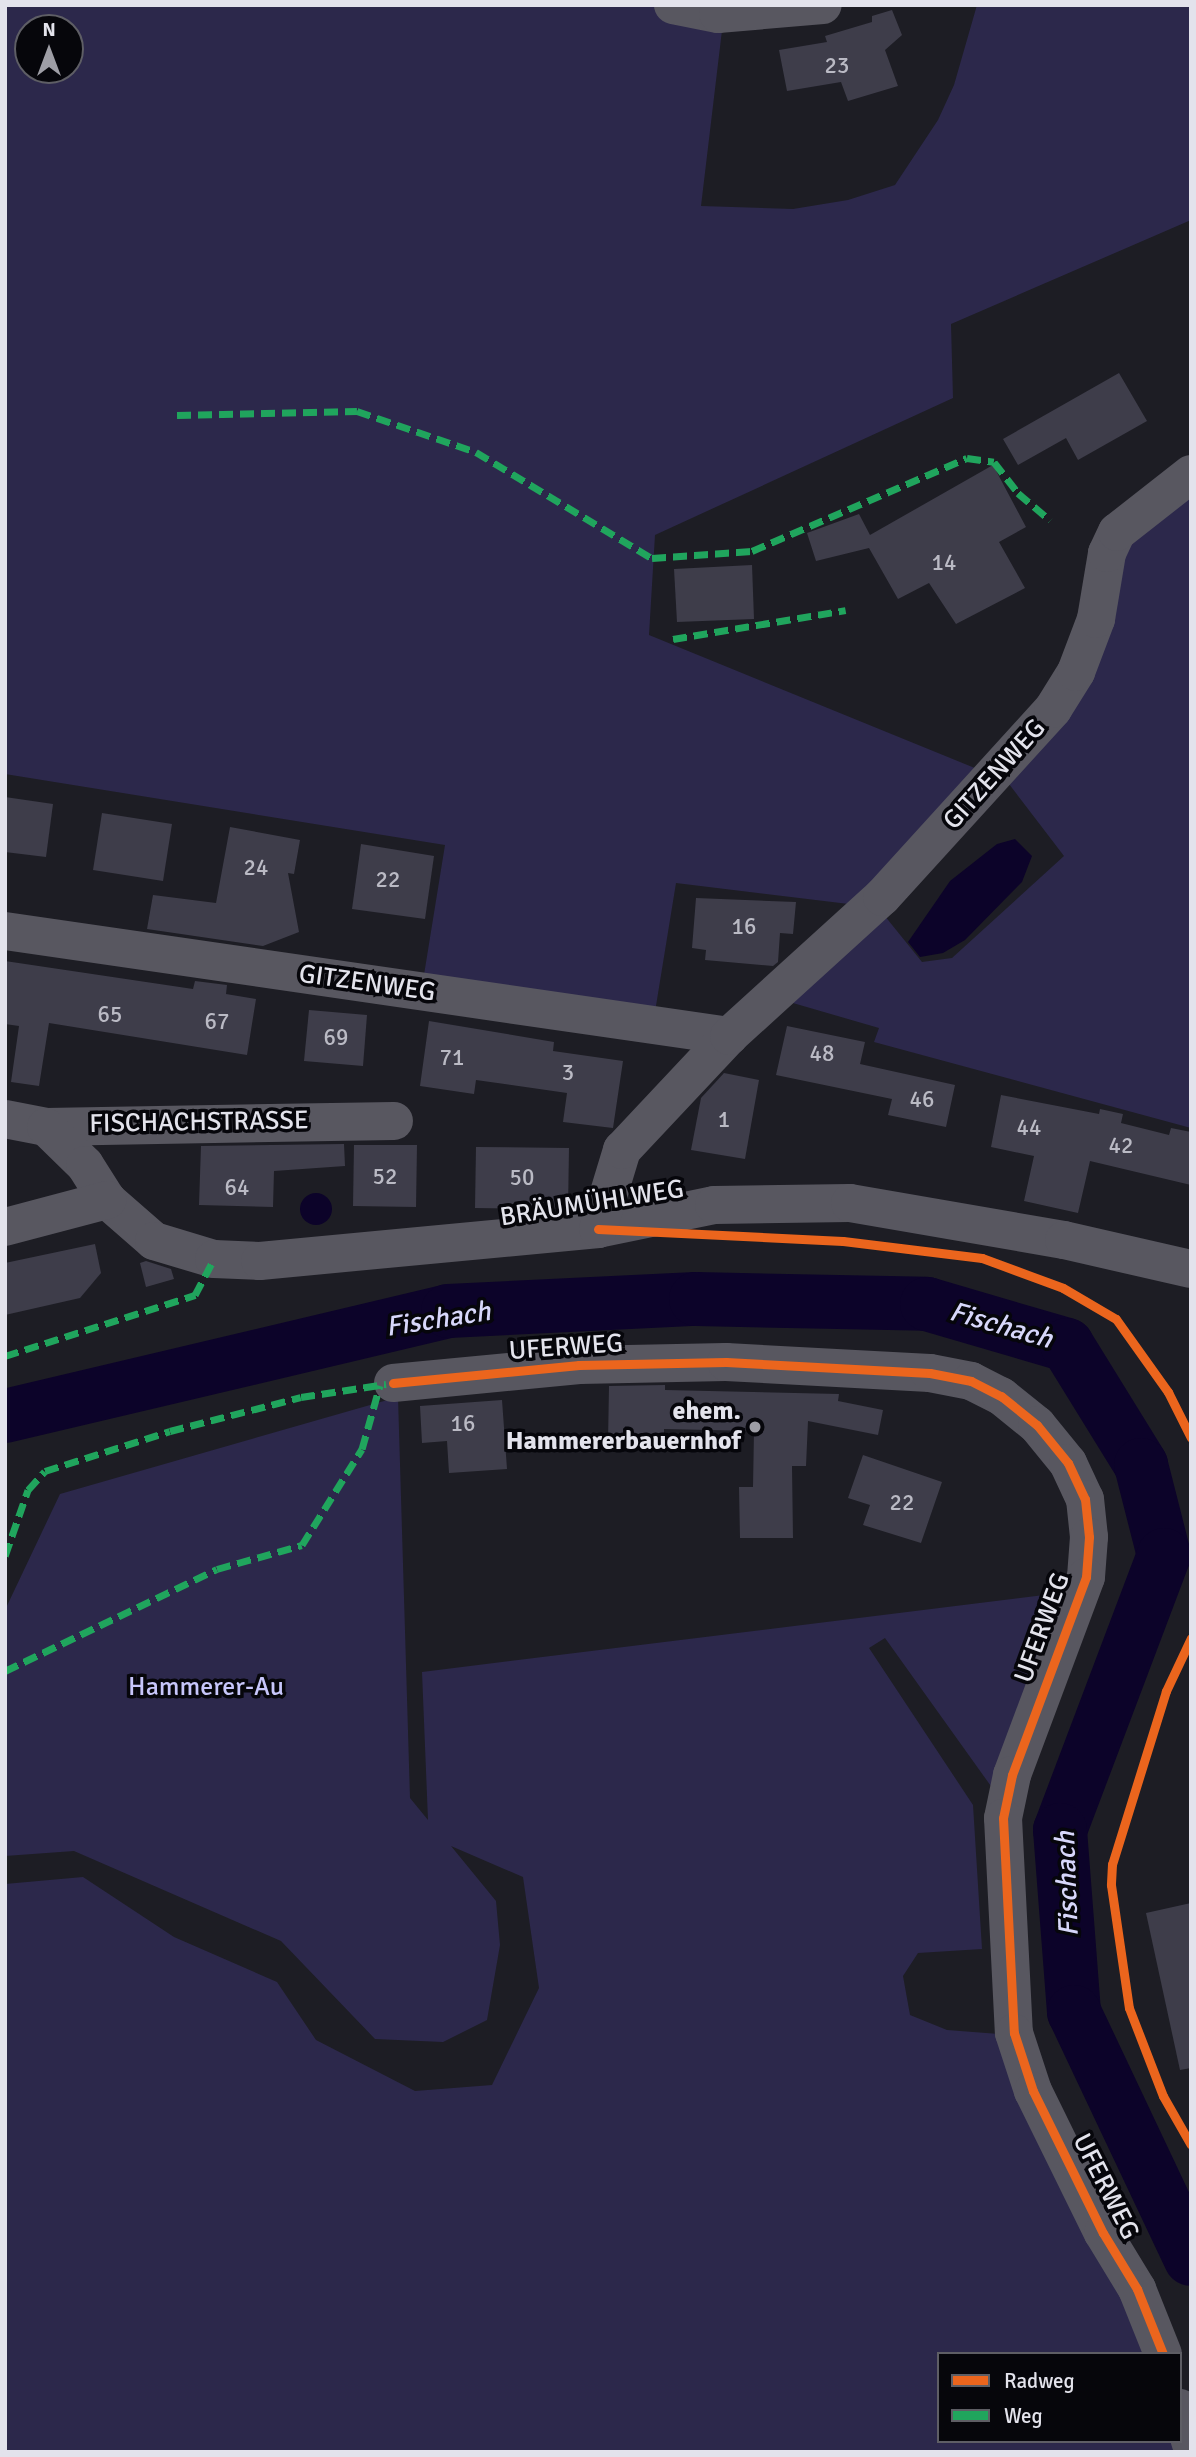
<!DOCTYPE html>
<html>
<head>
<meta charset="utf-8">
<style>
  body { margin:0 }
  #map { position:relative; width:1196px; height:2457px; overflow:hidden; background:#1d1d24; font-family:Signika,sans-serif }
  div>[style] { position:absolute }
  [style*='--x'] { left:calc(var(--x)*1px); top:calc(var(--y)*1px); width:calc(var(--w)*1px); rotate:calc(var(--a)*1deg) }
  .green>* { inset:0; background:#2c284b }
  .water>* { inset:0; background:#0c0329 }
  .round { border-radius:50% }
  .river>* { height:54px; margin:-27px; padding:0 27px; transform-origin:27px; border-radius:27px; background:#0c0329 }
  .building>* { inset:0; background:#3e3d4a }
  .minor>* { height:38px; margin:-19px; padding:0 19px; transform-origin:19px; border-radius:19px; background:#585760 }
  .quiet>* { height:7px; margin-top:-3.5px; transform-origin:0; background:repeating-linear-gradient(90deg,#20a55d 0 14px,transparent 0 21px) }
  .cycleway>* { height:9px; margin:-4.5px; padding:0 4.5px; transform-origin:4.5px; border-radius:4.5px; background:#eb651d }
  .dots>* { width:19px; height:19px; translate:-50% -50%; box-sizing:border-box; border:4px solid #06060b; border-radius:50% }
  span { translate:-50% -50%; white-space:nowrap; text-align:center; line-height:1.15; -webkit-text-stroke:7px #06060b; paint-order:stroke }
  .number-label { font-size:23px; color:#babac4 }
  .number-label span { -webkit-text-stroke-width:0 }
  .street-label { font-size:26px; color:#e3e3ec }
  .poi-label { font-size:26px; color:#e3e3ec; font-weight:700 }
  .right { translate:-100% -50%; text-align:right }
  .park-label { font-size:26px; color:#c7c6fa }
  .water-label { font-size:28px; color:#d7d7fa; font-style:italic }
  .frame { position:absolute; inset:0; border:7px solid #e3e3ec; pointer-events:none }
  .legend { position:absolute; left:937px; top:2352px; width:245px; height:91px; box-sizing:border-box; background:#06060b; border:2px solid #5e5e65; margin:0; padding:9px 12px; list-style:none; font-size:21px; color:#e3e3ec }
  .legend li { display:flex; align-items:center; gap:14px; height:35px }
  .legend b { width:35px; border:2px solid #5e5e65 }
  .north { position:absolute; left:14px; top:14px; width:70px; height:70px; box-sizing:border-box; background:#06060b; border:2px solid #5e5e65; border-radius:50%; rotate:0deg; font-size:19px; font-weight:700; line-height:28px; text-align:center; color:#e3e3ec }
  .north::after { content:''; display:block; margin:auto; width:24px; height:32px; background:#9e9ea6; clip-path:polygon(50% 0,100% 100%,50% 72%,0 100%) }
</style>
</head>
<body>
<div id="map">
  <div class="green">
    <i style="clip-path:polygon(evenodd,5px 5px,649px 5px,723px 22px,701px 206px,793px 209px,848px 200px,895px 185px,938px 120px,954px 85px,977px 5px,1191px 5px,1191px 220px,951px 324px,953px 398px,655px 535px,649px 635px,987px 773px,857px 905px,676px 883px,654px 1018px,423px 981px,445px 845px,5px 774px,5px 5px,28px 28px,70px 28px,70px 70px,28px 70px,28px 28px)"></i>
    <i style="clip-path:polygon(1191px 485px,1191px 1128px,874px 1042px,879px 1028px,786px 1001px,880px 910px,922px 962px,952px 958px,1064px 856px,1009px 784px,1131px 535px)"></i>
    <i style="clip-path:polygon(398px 1397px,410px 1798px,428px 1820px,422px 1672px,1076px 1591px,998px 1796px,885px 1638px,869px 1648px,973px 1805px,982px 1949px,918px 1953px,903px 1976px,910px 2015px,947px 2030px,999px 2034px,1154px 2354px,939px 2354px,939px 2441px,1180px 2441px,1183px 2452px,5px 2452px,5px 1884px,83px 1877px,174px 1937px,277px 1982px,316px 2040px,415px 2091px,492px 2085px,539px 1988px,523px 1877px,451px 1846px,496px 1901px,500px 1945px,487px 2020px,443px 2042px,375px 2039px,281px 1941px,74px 1851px,5px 1856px,5px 1610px,60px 1494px)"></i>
  </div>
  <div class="water">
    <i style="clip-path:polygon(1015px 839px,1032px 856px,1022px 882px,965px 940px,943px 953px,920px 957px,908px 942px,950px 881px,997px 844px)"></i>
    <i class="round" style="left:300px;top:1193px;width:32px;height:32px"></i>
  </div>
  <div class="river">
    <i style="--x:5;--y:1416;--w:455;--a:-13.3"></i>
    <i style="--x:448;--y:1311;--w:248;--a:-2.8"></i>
    <i style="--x:696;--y:1299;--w:231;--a:1.2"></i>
    <i style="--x:927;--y:1304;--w:146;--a:16.3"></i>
    <i style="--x:1067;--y:1345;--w:141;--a:58.3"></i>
    <i style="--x:1141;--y:1465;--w:93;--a:75.7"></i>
    <i style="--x:1164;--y:1555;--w:294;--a:110.7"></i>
    <i style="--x:1060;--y:1830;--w:183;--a:85.6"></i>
    <i style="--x:1074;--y:2012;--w:273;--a:64.7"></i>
  </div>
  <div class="building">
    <i style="clip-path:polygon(892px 10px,902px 35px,885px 50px,898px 86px,848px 101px,841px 82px,787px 91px,779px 50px,827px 42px,825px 36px,872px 22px,872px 16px)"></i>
    <i style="clip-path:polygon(1119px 373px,1147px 421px,1078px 460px,1066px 438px,1018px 465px,1003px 439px)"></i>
    <i style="clip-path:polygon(993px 465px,1026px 527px,999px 542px,1025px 588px,956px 624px,929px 583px,898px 599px,869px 548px,816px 561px,807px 533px,859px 514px,870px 535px)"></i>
    <i style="clip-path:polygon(752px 565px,754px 619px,677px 622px,674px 569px)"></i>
    <i style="clip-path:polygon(5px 797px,53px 804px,46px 857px,5px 852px)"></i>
    <i style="clip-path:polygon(102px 813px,172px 824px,163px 881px,93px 870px)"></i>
    <i style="clip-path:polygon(230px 827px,300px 840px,294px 874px,288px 873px,299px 932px,263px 946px,147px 929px,153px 895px,216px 903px)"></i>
    <i style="clip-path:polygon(361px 844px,434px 856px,425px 919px,352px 909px)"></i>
    <i style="clip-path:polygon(696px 898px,796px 902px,793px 934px,780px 933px,778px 962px,773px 966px,705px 960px,706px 950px,692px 948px)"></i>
    <i style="clip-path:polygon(5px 961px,193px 989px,195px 981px,227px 985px,226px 994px,256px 999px,247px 1055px,49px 1023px,39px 1086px,11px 1082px,19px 1026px,5px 1024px)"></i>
    <i style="clip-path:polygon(309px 1010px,367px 1015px,363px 1066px,304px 1061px)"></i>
    <i style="clip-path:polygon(429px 1021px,554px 1042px,553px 1051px,623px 1061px,613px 1128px,563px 1122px,567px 1093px,476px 1080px,474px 1094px,420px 1086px)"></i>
    <i style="clip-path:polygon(787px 1026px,865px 1042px,860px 1064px,955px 1085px,946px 1127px,888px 1115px,892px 1099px,776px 1075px)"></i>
    <i style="clip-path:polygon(724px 1073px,759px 1080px,745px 1159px,691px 1150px,701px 1098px)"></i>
    <i style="clip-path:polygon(1001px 1095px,1099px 1114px,1100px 1109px,1123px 1114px,1121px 1123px,1169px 1135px,1171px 1128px,1191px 1132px,1191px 1185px,1090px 1161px,1078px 1213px,1024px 1201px,1034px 1156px,991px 1147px)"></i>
    <i style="clip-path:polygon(344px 1144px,345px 1166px,274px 1171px,273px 1207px,199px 1205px,201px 1146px)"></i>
    <i style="clip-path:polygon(354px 1145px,417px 1145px,416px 1207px,353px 1206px)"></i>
    <i style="clip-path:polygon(476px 1147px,569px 1148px,568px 1209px,475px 1208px)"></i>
    <i style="clip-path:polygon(95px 1244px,101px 1273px,80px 1298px,5px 1315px,5px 1263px)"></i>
    <i style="clip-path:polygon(146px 1261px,171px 1269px,174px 1279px,146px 1287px,140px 1263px)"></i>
    <i style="clip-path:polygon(665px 1385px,665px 1390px,839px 1394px,838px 1401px,883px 1410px,878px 1435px,808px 1421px,806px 1466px,792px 1466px,793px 1538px,740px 1538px,739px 1487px,753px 1487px,754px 1431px,664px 1429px,664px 1443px,608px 1442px,609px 1386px)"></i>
    <i style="clip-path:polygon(502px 1400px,507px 1469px,449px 1473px,447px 1441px,422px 1443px,420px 1406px)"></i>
    <i style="clip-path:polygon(863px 1455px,942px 1482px,921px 1543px,863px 1525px,870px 1505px,848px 1498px)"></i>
    <i style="clip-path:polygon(1191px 1903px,1191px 2068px,1180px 2070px,1146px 1913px)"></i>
  </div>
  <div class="minor">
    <i style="--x:673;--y:5;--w:46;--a:11.3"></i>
    <i style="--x:718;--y:14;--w:105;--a:-4.9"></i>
    <i style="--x:5;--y:931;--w:732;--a:8.25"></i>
    <i style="--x:5;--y:1119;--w:42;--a:11"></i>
    <i style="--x:46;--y:1127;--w:348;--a:-1"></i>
    <i style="--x:46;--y:1127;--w:54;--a:44.3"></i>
    <i style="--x:85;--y:1165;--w:41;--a:57.8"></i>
    <i style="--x:107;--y:1200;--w:62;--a:41.1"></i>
    <i style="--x:154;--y:1241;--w:63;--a:16.7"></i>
    <i style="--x:214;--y:1259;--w:46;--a:2.5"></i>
    <i style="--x:260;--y:1261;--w:340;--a:-5.4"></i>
    <i style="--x:598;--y:1229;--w:118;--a:-11.7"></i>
    <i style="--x:714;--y:1205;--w:136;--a:-0.8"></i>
    <i style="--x:850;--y:1203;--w:217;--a:9.8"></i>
    <i style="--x:1064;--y:1240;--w:130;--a:12.9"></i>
    <i style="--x:5;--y:1227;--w:106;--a:-14.8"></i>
    <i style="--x:598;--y:1229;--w:83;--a:-73.1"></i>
    <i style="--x:622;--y:1150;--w:156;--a:-46.8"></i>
    <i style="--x:729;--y:1036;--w:207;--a:-42.3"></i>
    <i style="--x:882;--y:897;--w:254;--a:-47.7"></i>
    <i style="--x:1053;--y:709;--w:44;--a:-58.1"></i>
    <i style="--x:1076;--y:672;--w:57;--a:-69.3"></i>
    <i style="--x:1096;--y:619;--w:67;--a:-80.5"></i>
    <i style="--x:1107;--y:553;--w:23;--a:-65"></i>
    <i style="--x:1117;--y:532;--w:94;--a:-38.1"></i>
    <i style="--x:393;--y:1383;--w:187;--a:-5.5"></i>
    <i style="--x:579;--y:1365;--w:147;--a:-1.2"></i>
    <i style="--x:726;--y:1362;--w:204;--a:3.1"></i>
    <i style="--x:930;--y:1373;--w:42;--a:11"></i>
    <i style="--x:971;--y:1381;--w:34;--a:27"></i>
    <i style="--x:1001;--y:1396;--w:46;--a:38.9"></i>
    <i style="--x:1037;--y:1425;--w:49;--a:50.8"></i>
    <i style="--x:1068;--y:1463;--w:40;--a:65"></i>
    <i style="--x:1085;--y:1499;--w:38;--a:84"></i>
    <i style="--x:1089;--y:1537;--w:40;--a:94.3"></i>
    <i style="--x:1086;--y:1577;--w:211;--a:110.5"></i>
    <i style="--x:1012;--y:1775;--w:44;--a:101.8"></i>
    <i style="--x:1003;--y:1818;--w:215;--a:87.1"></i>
    <i style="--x:1014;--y:2033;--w:61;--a:71.9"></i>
    <i style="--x:1033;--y:2091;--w:158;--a:63.8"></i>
    <i style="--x:1103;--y:2233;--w:66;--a:58.7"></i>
    <i style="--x:1137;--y:2289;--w:70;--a:68.2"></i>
    <i style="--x:1180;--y:2408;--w:37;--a:73"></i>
  </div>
  <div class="quiet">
    <i style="--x:177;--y:415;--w:180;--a:-1.3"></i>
    <i style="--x:357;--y:411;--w:126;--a:19"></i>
    <i style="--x:476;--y:452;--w:205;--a:31.1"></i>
    <i style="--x:652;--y:558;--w:100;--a:-4"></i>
    <i style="--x:752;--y:551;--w:234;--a:-23.4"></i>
    <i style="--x:967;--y:458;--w:27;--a:8"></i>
    <i style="--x:994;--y:462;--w:39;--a:52"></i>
    <i style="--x:1018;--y:493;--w:42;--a:40.2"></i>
    <i style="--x:673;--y:639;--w:175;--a:-9.5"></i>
    <i style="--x:5;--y:1356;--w:200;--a:-17.8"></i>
    <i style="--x:195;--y:1295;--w:41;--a:-62.2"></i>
    <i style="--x:5;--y:1556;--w:70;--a:-70.8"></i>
    <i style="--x:28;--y:1490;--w:25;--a:-48"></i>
    <i style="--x:45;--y:1471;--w:131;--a:-17.7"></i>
    <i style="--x:170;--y:1431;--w:135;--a:-14.5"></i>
    <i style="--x:301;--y:1397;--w:86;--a:-8.7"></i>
    <i style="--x:5;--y:1671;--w:235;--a:-25.7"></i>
    <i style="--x:217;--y:1569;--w:88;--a:-15.8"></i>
    <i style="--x:302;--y:1545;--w:113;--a:-58"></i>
    <i style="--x:362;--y:1449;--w:66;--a:-74.3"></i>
  </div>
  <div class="cycleway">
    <i style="--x:598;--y:1229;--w:245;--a:2.8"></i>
    <i style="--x:843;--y:1241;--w:140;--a:7"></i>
    <i style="--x:982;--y:1258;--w:86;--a:20.3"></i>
    <i style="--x:1063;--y:1288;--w:61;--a:30.3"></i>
    <i style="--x:1116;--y:1319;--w:90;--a:54.5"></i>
    <i style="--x:1168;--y:1392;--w:51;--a:63.4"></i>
    <i style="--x:393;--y:1383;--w:187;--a:-5.5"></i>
    <i style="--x:579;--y:1365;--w:147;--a:-1.2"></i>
    <i style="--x:726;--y:1362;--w:204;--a:3.1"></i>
    <i style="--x:930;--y:1373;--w:42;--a:11"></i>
    <i style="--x:971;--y:1381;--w:34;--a:27"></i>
    <i style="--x:1001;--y:1396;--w:46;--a:38.9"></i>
    <i style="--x:1037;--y:1425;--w:49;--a:50.8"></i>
    <i style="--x:1068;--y:1463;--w:40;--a:65"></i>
    <i style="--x:1085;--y:1499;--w:38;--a:84"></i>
    <i style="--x:1089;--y:1537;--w:40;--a:94.3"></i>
    <i style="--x:1086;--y:1577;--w:211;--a:110.5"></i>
    <i style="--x:1012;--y:1775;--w:44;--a:101.8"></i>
    <i style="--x:1003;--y:1818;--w:215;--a:87.1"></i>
    <i style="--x:1014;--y:2033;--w:61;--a:71.9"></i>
    <i style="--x:1033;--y:2091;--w:158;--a:63.8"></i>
    <i style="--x:1103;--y:2233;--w:66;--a:58.7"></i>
    <i style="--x:1137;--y:2289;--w:70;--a:68.2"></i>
    <i style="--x:1191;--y:1638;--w:59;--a:115.3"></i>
    <i style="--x:1166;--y:1691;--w:181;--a:107.3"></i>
    <i style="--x:1112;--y:1864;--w:21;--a:93"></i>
    <i style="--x:1111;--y:1885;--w:124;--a:81.7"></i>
    <i style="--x:1129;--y:2008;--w:94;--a:68.9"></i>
    <i style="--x:1163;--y:2096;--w:56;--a:60.3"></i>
  </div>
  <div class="dots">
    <i style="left:755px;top:1427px;background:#9e9ea6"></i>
  </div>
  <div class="number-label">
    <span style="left:837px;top:66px">23</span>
    <span style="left:944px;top:563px">14</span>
    <span style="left:256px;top:868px">24</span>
    <span style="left:388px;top:880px">22</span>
    <span style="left:744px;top:927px">16</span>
    <span style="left:110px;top:1015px">65</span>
    <span style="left:217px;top:1022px">67</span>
    <span style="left:336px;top:1038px">69</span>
    <span style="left:822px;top:1054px">48</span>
    <span style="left:452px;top:1058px">71</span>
    <span style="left:568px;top:1073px">3</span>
    <span style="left:922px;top:1100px">46</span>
    <span style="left:724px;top:1120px">1</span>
    <span style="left:1029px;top:1128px">44</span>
    <span style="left:1121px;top:1146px">42</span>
    <span style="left:385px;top:1177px">52</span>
    <span style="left:522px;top:1178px">50</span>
    <span style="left:237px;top:1188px">64</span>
    <span style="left:463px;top:1424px">16</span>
    <span style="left:902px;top:1503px">22</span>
  </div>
  <div class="street-label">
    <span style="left:995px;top:775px;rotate:-48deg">GITZENWEG</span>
    <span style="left:367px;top:984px;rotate:8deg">GITZENWEG</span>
    <span style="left:199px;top:1123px;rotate:-1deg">FISCHACHSTRASSE</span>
    <span style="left:592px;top:1204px;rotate:-9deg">BRÄUMÜHLWEG</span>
    <span style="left:566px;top:1348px;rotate:-4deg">UFERWEG</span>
    <span style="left:1043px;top:1628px;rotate:-70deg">UFERWEG</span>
    <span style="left:1105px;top:2187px;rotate:63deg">UFERWEG</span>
  </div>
  <div class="poi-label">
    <span class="right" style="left:741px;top:1427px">ehem.<br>Hammererbauernhof</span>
  </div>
  <div class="park-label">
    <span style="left:206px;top:1688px">Hammerer-Au</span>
  </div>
  <div class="water-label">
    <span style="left:438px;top:1319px;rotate:-9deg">Fischach</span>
    <span style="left:1001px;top:1325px;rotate:16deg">Fischach</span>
    <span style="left:1067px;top:1884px;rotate:-92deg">Fischach</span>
  </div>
  <div class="frame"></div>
  <ul class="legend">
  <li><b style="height:9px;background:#eb651d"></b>Radweg</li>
  <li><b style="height:9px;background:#20a55d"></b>Weg</li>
  </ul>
  <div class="north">N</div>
</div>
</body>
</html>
